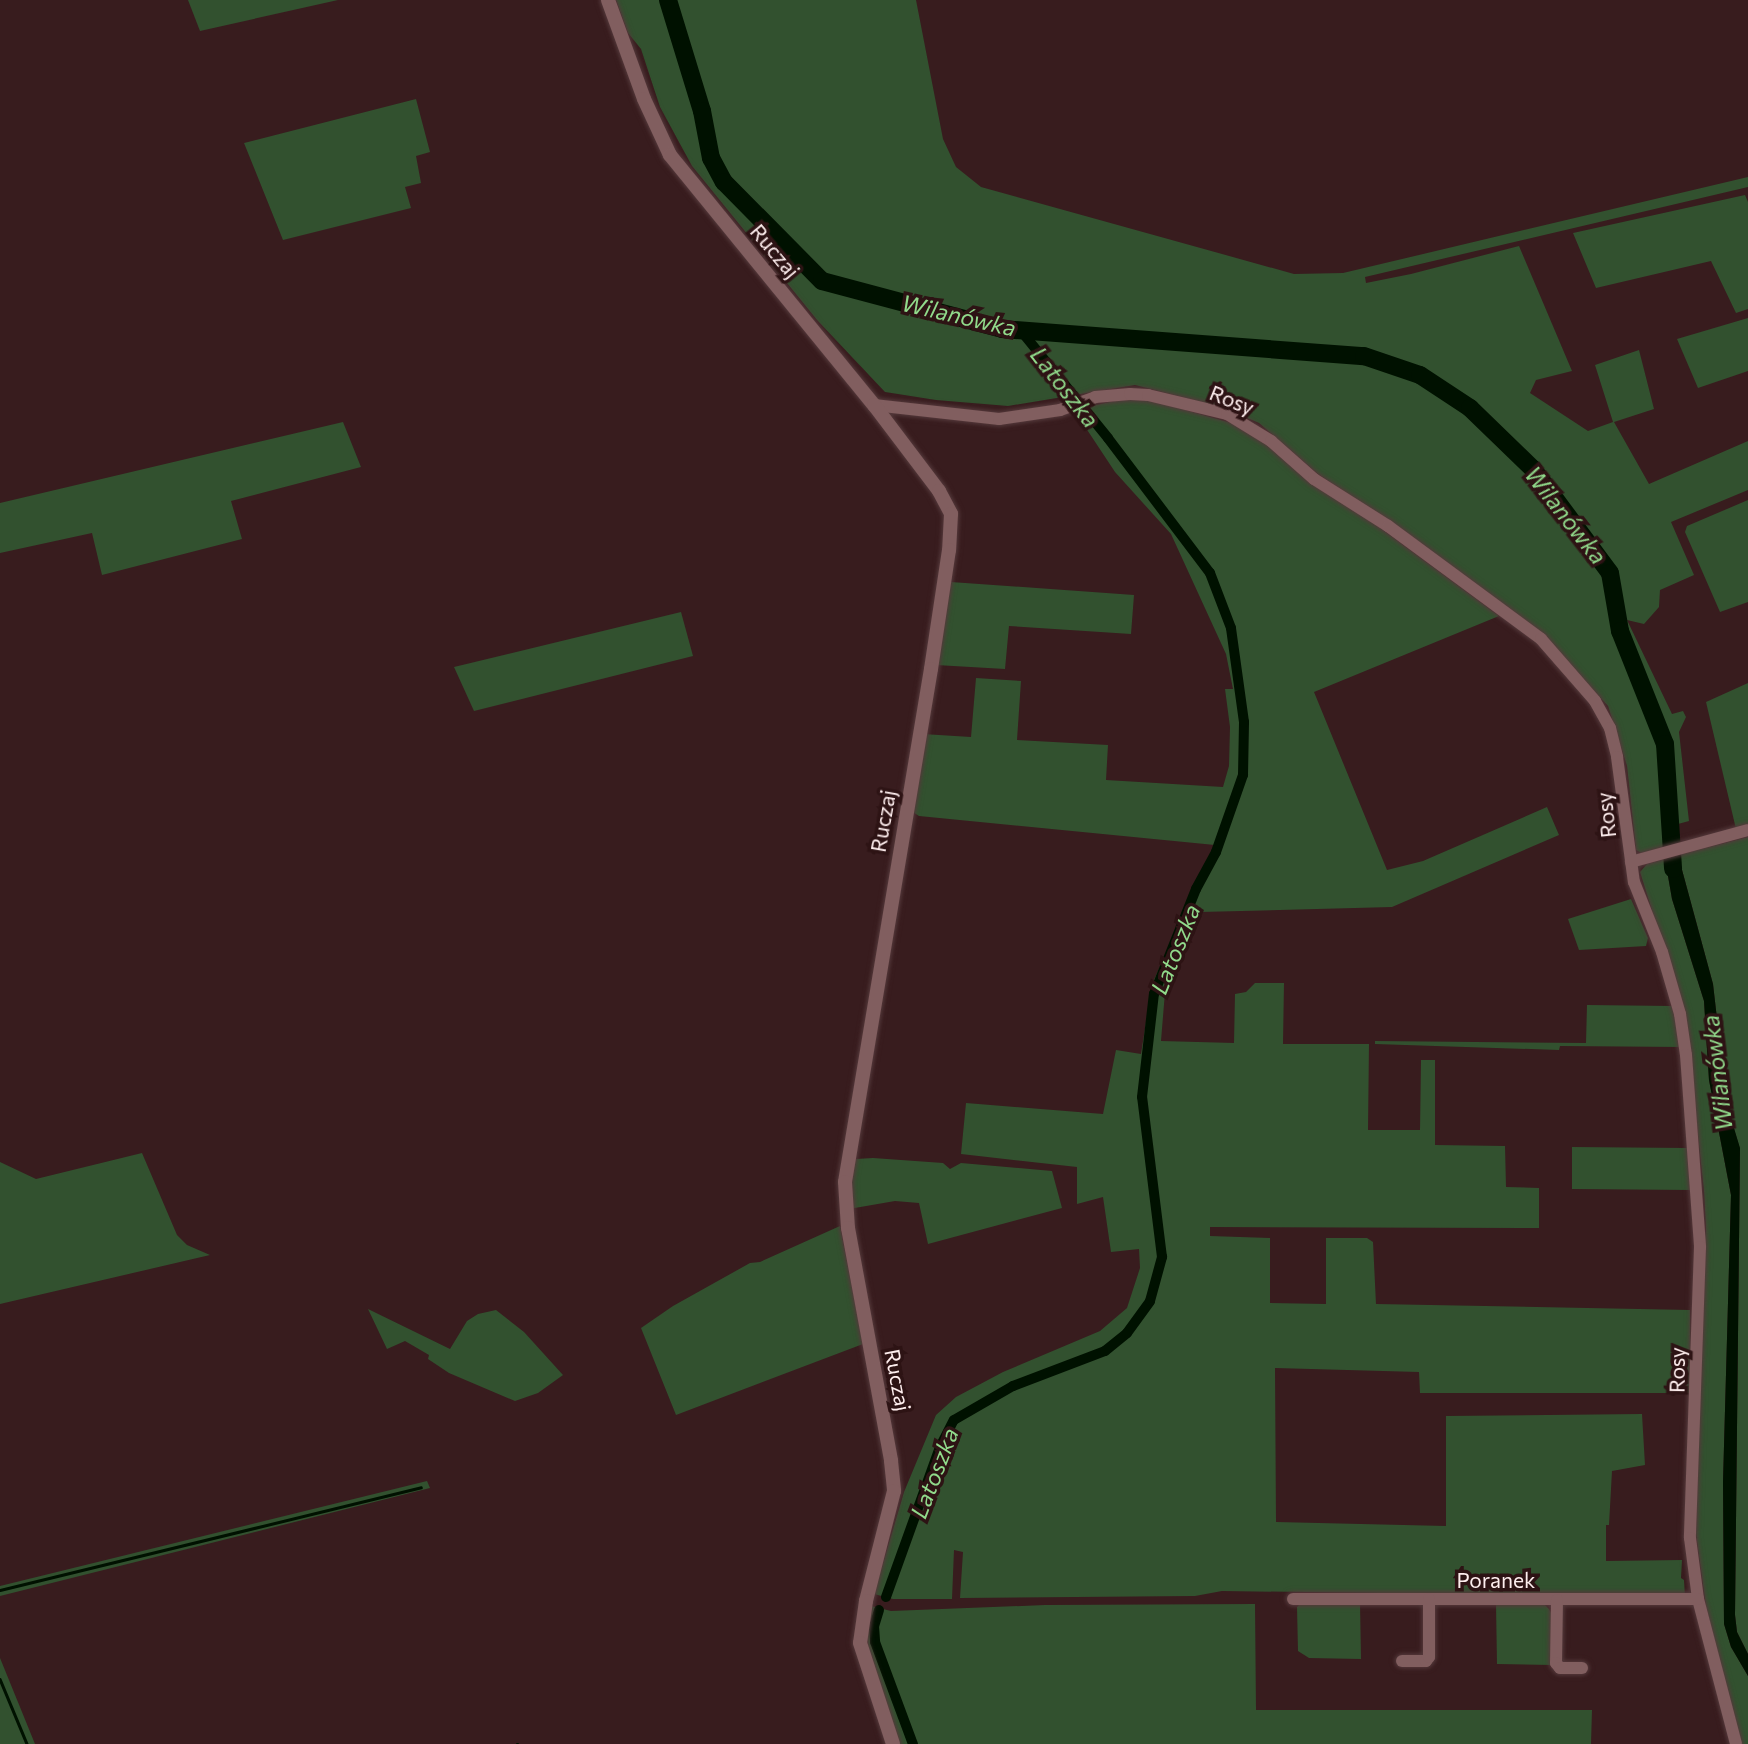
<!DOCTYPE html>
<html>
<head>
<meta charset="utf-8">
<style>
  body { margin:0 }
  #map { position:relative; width:1748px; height:1744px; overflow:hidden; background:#381c1e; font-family:Commissioner,sans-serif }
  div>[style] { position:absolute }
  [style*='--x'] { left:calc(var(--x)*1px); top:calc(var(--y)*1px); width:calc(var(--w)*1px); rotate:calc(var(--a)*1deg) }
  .green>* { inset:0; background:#32512f }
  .water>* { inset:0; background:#010 }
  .stream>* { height:2.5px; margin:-1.25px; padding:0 1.25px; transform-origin:1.25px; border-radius:1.25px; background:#010 }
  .canal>* { height:10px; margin:-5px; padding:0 5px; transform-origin:5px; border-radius:5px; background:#010 }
  .river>* { height:18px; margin:-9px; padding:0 9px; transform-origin:9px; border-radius:9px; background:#010 }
  .roads { filter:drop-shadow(0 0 2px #54393b) drop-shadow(0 0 2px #54393b) }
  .minor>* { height:12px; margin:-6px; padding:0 6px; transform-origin:6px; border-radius:6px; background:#815e5f }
  .tertiary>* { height:14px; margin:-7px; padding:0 7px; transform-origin:7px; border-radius:7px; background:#815e5f }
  span { translate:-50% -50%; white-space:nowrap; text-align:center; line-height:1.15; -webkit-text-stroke:7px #2d1314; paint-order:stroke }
  .street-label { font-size:21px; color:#feeeee }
  .water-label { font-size:23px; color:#91da8b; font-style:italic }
</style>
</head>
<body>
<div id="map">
  <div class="green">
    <i style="clip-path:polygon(188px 0,338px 0,200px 31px)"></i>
    <i style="clip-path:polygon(616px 0,916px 0,943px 139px,956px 167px,981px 187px,1294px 274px,1343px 273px,1748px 177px,1748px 187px,1365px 277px,1366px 283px,1411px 274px,1519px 246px,1572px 371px,1536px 380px,1530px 393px,1588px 431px,1613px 422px,1595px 365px,1639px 350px,1654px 409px,1614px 422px,1649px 484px,1748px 441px,1748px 490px,1671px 522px,1694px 575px,1660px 590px,1659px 607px,1644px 624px,1627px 620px,1672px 714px,1683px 711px,1686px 717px,1679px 732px,1689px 821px,1678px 824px,1680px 844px,1641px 853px,1636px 850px,1627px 766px,1608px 706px,1542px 634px,1391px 522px,1318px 474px,1259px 423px,1221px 407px,1135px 385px,1008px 406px,936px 400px,885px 392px,817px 320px,692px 166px,660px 107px,641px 49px,628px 33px)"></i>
    <i style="clip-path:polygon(416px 99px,430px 152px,416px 156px,421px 183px,405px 187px,411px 208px,283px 240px,244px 143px)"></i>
    <i style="clip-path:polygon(1745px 195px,1748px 202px,1748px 309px,1736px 313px,1711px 261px,1596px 288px,1573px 233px)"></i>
    <i style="clip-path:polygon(1748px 318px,1748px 371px,1698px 388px,1677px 339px)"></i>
    <i style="clip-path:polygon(1123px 399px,1153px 401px,1242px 426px,1499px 616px,1314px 692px,1387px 870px,1423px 861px,1547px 807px,1559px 835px,1392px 907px,1200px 912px,1165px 992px,1161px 1041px,1234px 1043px,1235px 994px,1246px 992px,1255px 983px,1284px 983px,1283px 1044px,1369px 1044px,1368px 1130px,1420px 1130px,1421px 1060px,1435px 1060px,1435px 1145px,1505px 1146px,1506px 1187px,1539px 1188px,1539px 1228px,1210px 1227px,1210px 1236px,1270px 1238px,1270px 1303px,1326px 1304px,1326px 1238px,1367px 1238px,1373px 1242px,1376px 1304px,1690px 1310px,1691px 1393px,1420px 1393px,1419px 1372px,1275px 1368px,1276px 1522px,1446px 1526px,1446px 1416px,1642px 1414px,1645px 1465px,1612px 1471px,1609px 1525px,1606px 1525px,1606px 1561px,1682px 1560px,1681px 1578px,1684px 1580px,1685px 1597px,1222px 1591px,1195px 1596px,960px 1598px,963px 1552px,954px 1550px,952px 1599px,893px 1599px,874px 1594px,904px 1492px,936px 1415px,956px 1397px,1003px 1372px,1100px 1331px,1127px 1308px,1140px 1268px,1139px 1249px,1111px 1252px,1103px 1197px,1077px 1204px,1077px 1167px,961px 1154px,966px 1103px,1103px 1114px,1116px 1050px,1141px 1054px,1152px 984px,1215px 845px,919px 816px,911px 811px,923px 734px,971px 737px,976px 678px,1021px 681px,1017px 740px,1108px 745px,1106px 780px,1223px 787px,1229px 766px,1230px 727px,1225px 689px,1233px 689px,1226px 654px,1171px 534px,1115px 472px,1074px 410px)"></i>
    <i style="clip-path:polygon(343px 422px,361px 467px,231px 501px,242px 539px,102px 575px,92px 533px,0 553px,0 503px)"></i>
    <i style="clip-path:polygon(1748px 500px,1748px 602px,1720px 612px,1685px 532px,1687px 526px)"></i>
    <i style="clip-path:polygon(951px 582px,1134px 595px,1131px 634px,1009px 626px,1005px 669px,936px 665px)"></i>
    <i style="clip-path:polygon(681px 612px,693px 656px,474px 711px,454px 667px)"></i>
    <i style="clip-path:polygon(1748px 683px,1748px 826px,1736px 829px,1706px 702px)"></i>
    <i style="clip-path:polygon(1748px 837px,1748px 1654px,1737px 1632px,1735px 1615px,1740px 1149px,1727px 1105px,1713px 984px,1678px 855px)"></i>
    <i style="clip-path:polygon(1665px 859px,1672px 899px,1704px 1001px,1709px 1080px,1731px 1195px,1723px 1482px,1724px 1624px,1731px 1647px,1748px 1676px,1748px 1744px,1741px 1744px,1706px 1606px,1696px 1534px,1702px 1267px,1706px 1229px,1704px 1191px,1689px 1051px,1669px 965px,1640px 872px,1647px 864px)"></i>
    <i style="clip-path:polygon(1631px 899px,1648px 938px,1646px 946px,1579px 950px,1568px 919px)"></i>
    <i style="clip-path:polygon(1587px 1005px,1672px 1006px,1683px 1047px,1560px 1046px,1559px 1050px,1375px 1044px,1375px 1041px,1586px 1043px)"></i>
    <i style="clip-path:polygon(1572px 1147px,1688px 1148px,1691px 1190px,1572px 1189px)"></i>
    <i style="clip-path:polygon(142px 1153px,177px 1235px,187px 1245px,210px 1255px,0 1304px,0 1162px,36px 1179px)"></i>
    <i style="clip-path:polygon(873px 1158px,943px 1163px,950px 1169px,961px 1163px,1052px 1171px,1062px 1208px,928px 1244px,919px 1203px,895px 1201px,849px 1209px,850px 1170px,856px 1159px)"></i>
    <i style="clip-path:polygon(840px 1226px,863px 1344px,676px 1415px,641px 1328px,673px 1306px,750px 1263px,760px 1262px)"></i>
    <i style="clip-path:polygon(368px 1309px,450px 1349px,467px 1321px,478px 1314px,496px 1310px,524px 1332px,563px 1375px,538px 1393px,515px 1401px,449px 1373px,428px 1359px,429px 1355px,405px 1341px,387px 1349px)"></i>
    <i style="clip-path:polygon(427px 1481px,430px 1488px,0 1596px,0 1586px)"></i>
    <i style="clip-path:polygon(1301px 1603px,1360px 1603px,1361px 1659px,1309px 1658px,1298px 1651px,1297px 1607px)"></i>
    <i style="clip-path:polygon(1255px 1604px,1256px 1710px,1592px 1710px,1591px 1744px,897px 1744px,870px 1660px,866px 1631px,871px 1606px,891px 1611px,1045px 1605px)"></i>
    <i style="clip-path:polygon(1496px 1604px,1545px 1605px,1549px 1609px,1554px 1619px,1552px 1665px,1497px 1664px)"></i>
    <i style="clip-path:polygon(0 1658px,35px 1744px,0 1744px)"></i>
  </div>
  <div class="water">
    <i style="clip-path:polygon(1678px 855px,1713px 984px,1727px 1105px,1740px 1148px,1735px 1615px,1737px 1632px,1748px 1654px,1748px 1676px,1731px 1647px,1724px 1624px,1723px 1482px,1731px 1195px,1709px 1080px,1704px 1001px,1672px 899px,1665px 859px)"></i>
  </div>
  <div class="stream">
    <i style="--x:0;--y:1590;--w:433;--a:-13.7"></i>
    <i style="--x:0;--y:1679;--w:70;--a:67.4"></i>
    <i style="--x:517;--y:1744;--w:1;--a:0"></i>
  </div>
  <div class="canal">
    <i style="--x:886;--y:1597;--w:159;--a:-70.2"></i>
    <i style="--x:940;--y:1447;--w:30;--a:-63"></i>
    <i style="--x:954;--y:1420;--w:68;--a:-30"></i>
    <i style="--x:1013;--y:1386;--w:98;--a:-20.8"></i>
    <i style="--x:1105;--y:1351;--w:28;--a:-39"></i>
    <i style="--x:1127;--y:1333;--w:39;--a:-54"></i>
    <i style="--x:1150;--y:1301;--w:46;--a:-74.7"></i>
    <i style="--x:1162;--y:1257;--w:161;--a:-97.1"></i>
    <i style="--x:1142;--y:1097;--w:104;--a:-83.4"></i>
    <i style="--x:1154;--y:994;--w:113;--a:-68.2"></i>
    <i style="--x:1196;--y:889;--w:42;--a:-61.6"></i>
    <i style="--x:1216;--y:852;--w:82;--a:-70.7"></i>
    <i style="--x:1243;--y:775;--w:53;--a:-88.9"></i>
    <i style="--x:1244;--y:722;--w:95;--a:-97.9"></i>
    <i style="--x:1231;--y:628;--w:59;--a:-110.9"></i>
    <i style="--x:1210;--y:573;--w:169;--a:-127.1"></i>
    <i style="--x:1108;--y:438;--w:136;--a:-129.1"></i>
    <i style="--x:879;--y:1610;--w:17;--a:107"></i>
    <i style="--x:874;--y:1626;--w:16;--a:86"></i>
    <i style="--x:875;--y:1642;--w:109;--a:69.6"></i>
  </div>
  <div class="river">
    <i style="--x:668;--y:0;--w:116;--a:73"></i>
    <i style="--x:702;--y:111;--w:48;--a:79.2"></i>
    <i style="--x:711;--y:158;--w:27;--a:62"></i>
    <i style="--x:724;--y:182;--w:139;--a:45.3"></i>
    <i style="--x:822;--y:281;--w:186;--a:14.9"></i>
    <i style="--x:1002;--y:329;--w:363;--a:4.3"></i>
    <i style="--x:1364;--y:356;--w:59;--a:18.7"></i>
    <i style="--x:1420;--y:375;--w:60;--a:33.4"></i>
    <i style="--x:1470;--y:408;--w:88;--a:44.1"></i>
    <i style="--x:1533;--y:469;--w:129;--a:53.5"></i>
    <i style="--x:1610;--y:573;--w:59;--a:80.2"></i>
    <i style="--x:1620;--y:631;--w:122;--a:68.3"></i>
    <i style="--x:1665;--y:744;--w:125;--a:86.3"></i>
  </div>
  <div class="roads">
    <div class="minor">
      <i style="--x:874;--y:405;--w:126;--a:6.4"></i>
      <i style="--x:999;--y:419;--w:62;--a:-8.4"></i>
      <i style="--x:1060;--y:410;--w:37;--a:-20"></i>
      <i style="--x:1095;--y:397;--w:35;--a:-5"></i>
      <i style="--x:1130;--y:394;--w:18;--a:3"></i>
      <i style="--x:1148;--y:395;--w:81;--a:13.5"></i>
      <i style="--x:1227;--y:414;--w:52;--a:31.5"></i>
      <i style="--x:1271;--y:441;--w:57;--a:41.5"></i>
      <i style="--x:1314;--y:479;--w:88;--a:32.4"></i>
      <i style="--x:1388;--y:526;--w:190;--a:36.4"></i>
      <i style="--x:1541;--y:639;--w:82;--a:48.9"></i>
      <i style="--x:1595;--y:701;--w:31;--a:61"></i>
      <i style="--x:1610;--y:728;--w:30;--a:76"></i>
      <i style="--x:1617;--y:757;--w:126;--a:82.3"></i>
      <i style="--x:1634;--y:882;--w:75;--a:68.2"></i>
      <i style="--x:1662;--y:952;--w:65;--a:73.8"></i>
      <i style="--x:1680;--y:1014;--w:41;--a:81.7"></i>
      <i style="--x:1686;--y:1055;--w:193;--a:85.8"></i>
      <i style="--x:1700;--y:1247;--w:291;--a:92"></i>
      <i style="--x:1690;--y:1538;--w:62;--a:82.5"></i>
      <i style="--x:1698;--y:1599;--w:150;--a:75.3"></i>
      <i style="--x:1631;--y:862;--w:121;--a:-15.3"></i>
      <i style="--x:1293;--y:1599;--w:405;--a:0"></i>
      <i style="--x:1557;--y:1600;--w:63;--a:90.9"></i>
      <i style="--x:1556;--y:1663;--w:6;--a:51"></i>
      <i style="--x:1560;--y:1668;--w:22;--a:0"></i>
      <i style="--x:1402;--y:1661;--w:24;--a:0"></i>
      <i style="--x:1426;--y:1661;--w:5;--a:-53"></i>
      <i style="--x:1429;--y:1657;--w:58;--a:-90"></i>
    </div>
    <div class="tertiary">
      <i style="--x:608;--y:0;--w:105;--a:70"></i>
      <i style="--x:644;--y:99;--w:62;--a:65.1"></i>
      <i style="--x:670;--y:155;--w:323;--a:50.8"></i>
      <i style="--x:874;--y:405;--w:108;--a:52.9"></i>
      <i style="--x:939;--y:491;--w:26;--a:62"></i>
      <i style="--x:951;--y:514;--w:36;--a:93"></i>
      <i style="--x:949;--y:550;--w:120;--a:98.6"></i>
      <i style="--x:931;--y:669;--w:520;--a:99.52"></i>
      <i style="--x:845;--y:1182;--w:46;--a:86.3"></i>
      <i style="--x:848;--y:1228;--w:237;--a:79.5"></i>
      <i style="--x:891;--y:1461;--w:30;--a:84"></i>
      <i style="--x:894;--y:1491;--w:114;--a:104.3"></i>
      <i style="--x:866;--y:1601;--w:42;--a:98.1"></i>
      <i style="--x:860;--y:1643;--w:106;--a:71.9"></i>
    </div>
  </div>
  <div class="street-label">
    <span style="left:775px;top:251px;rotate:50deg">Ruczaj</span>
    <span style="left:1232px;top:400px;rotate:22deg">Rosy</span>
    <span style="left:1606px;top:815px;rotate:-96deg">Rosy</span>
    <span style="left:883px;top:821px;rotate:-80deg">Ruczaj</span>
    <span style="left:1677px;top:1370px;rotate:-89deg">Rosy</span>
    <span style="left:898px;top:1380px;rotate:79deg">Ruczaj</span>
    <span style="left:1496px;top:1580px">Poranek</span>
  </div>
  <div class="water-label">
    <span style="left:959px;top:315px;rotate:13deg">Wilanówka</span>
    <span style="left:1065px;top:387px;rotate:52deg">Latoszka</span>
    <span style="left:1566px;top:515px;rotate:52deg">Wilanówka</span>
    <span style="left:1175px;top:949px;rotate:-68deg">Latoszka</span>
    <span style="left:1717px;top:1073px;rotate:-97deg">Wilanówka</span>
    <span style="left:934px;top:1473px;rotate:-69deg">Latoszka</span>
  </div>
</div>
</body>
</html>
